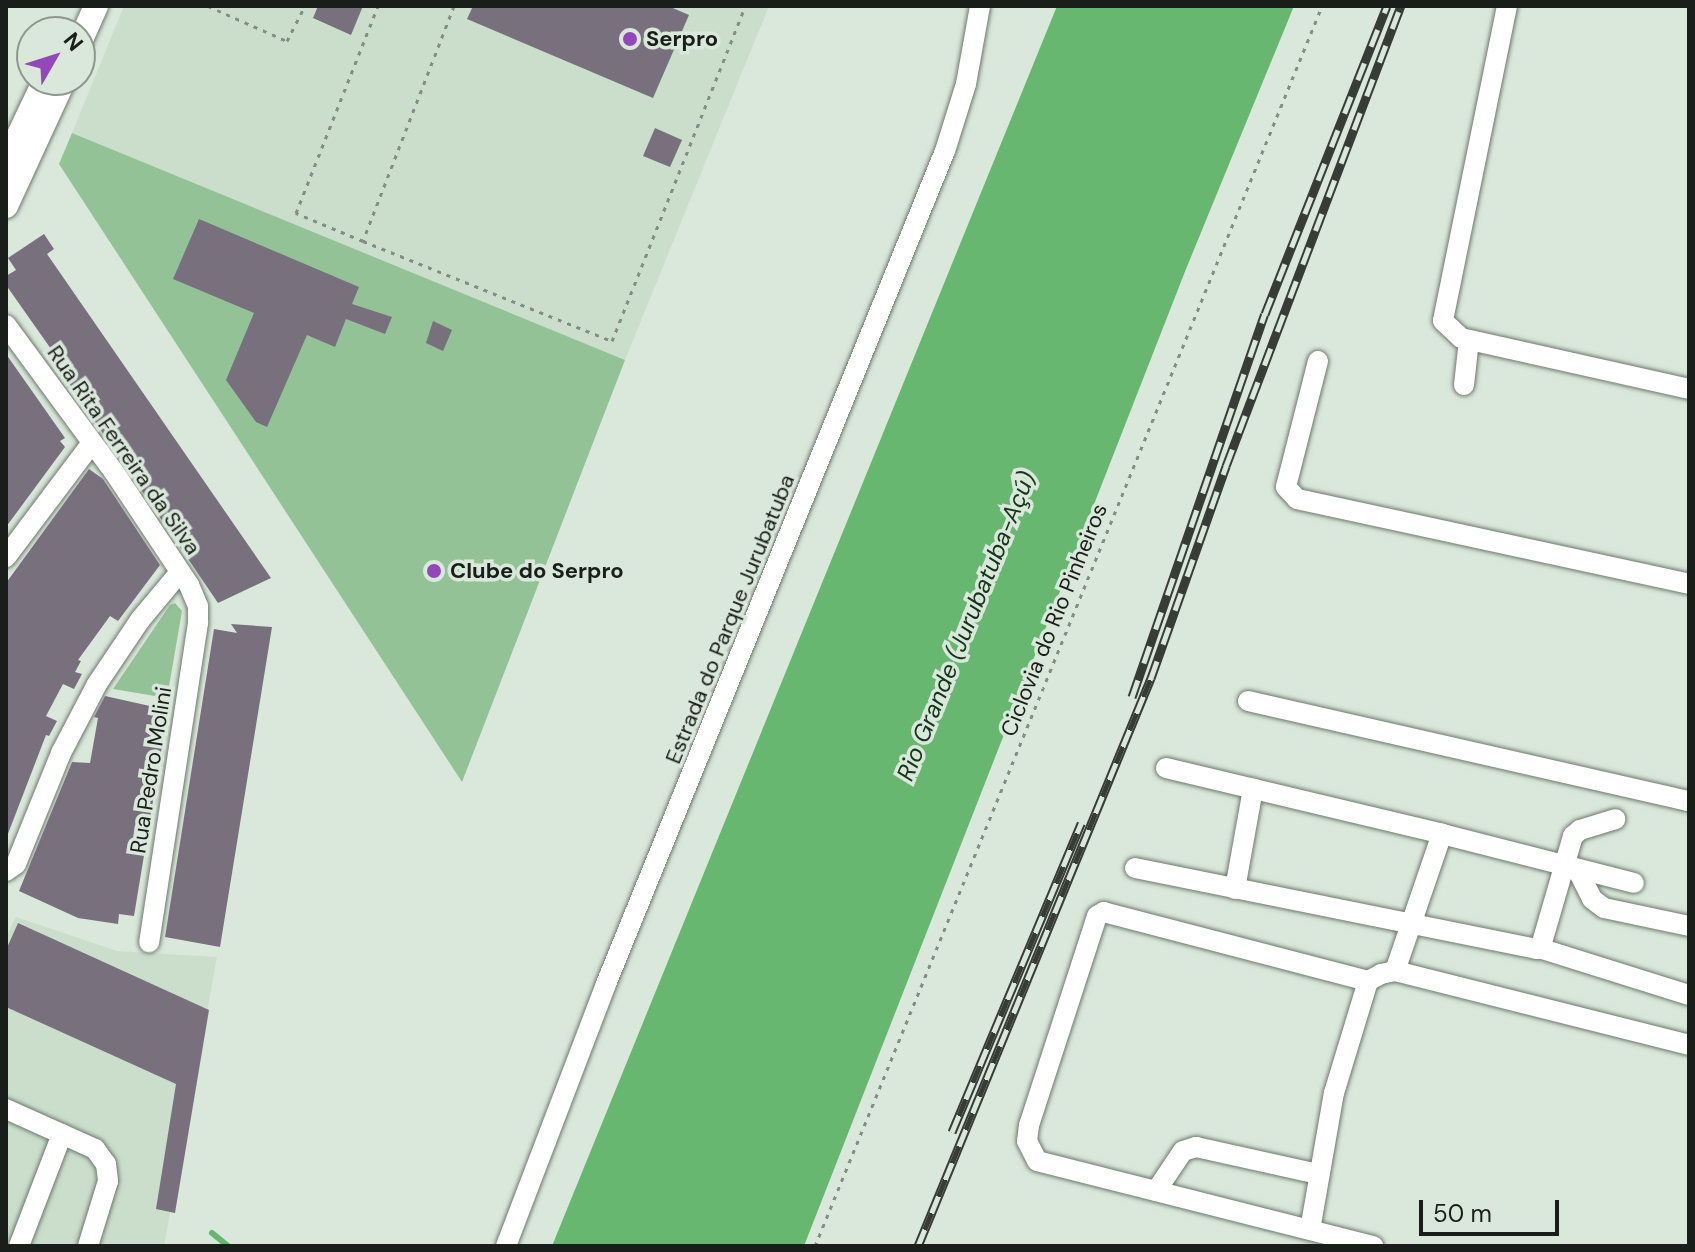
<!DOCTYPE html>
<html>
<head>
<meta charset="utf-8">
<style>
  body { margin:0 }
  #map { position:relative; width:1695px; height:1252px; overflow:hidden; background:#dae7db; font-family:"DM Sans",sans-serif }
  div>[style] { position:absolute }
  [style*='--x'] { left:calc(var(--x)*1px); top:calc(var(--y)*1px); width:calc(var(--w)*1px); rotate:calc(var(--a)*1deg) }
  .built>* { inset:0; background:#cbdecc }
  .green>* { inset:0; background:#92c296 }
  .water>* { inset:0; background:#67b770 }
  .stream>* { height:6px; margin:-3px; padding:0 3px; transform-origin:3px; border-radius:3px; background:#67b770 }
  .building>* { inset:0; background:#78717d }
  .path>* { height:3px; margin-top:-1.5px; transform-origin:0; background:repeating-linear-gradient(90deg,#848d85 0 4px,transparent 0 10px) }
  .roads { filter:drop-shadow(0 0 2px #6e796e) drop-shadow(0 0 2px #6e796e) }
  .minor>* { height:20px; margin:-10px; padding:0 10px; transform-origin:10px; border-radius:10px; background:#fff }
  .major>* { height:24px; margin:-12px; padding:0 12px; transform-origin:12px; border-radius:12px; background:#fff }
  .rail>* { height:9px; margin-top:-4.5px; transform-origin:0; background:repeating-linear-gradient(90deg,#dae7db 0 18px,#373c37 0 36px); box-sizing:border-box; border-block:2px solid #373c37 }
  .dots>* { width:22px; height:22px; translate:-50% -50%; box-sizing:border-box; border:4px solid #dae7db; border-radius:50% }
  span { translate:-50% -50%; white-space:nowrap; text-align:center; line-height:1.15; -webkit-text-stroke:7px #dae7db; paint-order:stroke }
  .poi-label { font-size:22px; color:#1a1e1a; font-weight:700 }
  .left { translate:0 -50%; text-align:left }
  .street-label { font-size:22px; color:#1a1e1a }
  .water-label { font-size:24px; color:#143519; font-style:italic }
  .frame { position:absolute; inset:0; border:8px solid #1a1e1a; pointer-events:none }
  .north { position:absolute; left:16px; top:16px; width:80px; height:80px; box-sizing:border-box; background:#dae7db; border:2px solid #8d978e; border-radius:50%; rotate:51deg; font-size:22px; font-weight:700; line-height:32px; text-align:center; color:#1a1e1a }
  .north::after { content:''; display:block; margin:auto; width:28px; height:36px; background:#9348ba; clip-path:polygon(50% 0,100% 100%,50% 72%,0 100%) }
  .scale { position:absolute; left:1419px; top:1200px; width:140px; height:36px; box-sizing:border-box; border:4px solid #1a1e1a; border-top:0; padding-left:10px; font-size:24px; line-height:28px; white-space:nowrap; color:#1a1e1a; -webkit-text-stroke:6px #dae7db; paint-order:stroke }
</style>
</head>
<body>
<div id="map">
  <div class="built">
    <i style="clip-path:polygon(124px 6px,769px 6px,625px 360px,72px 133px)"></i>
    <i style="clip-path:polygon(16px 917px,117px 951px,217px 957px,164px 1246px,6px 1246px,6px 937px)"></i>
  </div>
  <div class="green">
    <i style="clip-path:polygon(72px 133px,625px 360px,462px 782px,59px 164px)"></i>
    <i style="clip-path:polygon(175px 603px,182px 611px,167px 698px,113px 689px,170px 605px)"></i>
  </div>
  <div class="water">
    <i style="clip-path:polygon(1057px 6px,1294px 6px,1186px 269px,804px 1246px,552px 1246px)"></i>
  </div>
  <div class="stream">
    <i style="--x:212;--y:1233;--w:21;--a:39"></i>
  </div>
  <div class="building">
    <i style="clip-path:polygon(318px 6px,363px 6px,351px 35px,313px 18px)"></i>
    <i style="clip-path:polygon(473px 6px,668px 6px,689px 15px,653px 98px,467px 19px)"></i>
    <i style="clip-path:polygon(655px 128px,682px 140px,670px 167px,643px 156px)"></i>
    <i style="clip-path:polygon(199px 219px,359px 287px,352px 304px,392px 317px,385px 334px,346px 319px,335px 347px,307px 335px,267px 427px,256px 422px,226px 380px,254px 313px,173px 279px)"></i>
    <i style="clip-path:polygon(44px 234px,54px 249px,47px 254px,271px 578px,218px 603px,66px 379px,70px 376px,6px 285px,6px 276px,16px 270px,8px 258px)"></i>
    <i style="clip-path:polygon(433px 321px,452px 330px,443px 351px,426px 343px)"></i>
    <i style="clip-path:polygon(6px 354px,65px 438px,60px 441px,65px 447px,6px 527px)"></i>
    <i style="clip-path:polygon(89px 469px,103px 479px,160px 565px,118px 621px,110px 616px,78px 660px,81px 661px,75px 672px,82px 674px,74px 689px,63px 684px,46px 716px,57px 721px,49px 736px,46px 735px,6px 839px,6px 583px)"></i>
    <i style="clip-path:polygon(231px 624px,272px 627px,220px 947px,165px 937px,214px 629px,237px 633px)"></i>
    <i style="clip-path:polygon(105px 696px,168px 710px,134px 916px,119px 914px,118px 924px,78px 918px,19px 891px,72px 762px,90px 763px,98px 718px,94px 717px)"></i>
    <i style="clip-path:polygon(18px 923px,209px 1010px,175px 1213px,156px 1209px,176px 1084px,6px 1007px,6px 950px)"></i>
  </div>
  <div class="path">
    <i style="--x:208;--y:6;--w:86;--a:23.9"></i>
    <i style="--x:287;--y:41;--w:39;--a:-63"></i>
    <i style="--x:454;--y:6;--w:252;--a:111.2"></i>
    <i style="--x:363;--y:241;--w:268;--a:21.9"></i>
    <i style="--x:612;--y:341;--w:360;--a:-68.3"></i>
    <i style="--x:363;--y:241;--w:73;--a:-157.3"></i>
    <i style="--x:296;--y:213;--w:223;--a:-68.4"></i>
    <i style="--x:815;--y:1246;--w:1340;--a:-67.76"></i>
  </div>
  <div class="roads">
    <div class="minor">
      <i style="--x:1507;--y:6;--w:321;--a:101.5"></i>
      <i style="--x:1443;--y:321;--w:25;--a:43"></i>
      <i style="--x:1461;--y:338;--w:234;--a:12.6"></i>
      <i style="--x:6;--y:325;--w:182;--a:53.7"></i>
      <i style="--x:114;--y:472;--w:136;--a:56.4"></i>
      <i style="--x:189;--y:585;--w:23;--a:67"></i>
      <i style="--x:198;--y:606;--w:17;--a:90"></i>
      <i style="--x:198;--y:623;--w:323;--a:98.7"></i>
      <i style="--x:1318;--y:361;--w:130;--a:104.3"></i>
      <i style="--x:1286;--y:487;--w:16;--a:47"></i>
      <i style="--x:1297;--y:499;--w:401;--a:12.2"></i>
      <i style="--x:1464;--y:385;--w:45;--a:-83.7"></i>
      <i style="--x:6;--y:557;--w:141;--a:-53"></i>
      <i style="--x:1248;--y:701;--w:452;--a:12.8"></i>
      <i style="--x:1166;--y:768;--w:284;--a:13.4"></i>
      <i style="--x:1135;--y:868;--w:410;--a:11.4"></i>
      <i style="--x:1537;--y:949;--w:5;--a:-37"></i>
      <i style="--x:1541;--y:946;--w:115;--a:-73.8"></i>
      <i style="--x:1573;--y:836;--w:9;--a:-41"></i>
      <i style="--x:1580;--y:830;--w:37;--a:-17"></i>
      <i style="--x:6;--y:871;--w:12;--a:-35"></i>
      <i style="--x:16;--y:864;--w:120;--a:-67.9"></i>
      <i style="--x:61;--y:753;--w:78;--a:-62.4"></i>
      <i style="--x:97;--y:684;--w:77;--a:-56.1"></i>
      <i style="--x:140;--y:620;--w:62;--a:-50.2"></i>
      <i style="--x:1578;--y:871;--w:31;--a:63"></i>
      <i style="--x:1592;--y:899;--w:15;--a:37"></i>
      <i style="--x:1604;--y:908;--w:87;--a:12"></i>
      <i style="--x:1235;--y:889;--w:102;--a:-79.8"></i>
      <i style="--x:1539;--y:948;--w:157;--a:17.4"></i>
      <i style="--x:1395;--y:971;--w:145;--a:-71.1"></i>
      <i style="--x:1442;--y:834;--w:198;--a:14.3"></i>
      <i style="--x:1368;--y:981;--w:273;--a:-165.4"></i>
      <i style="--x:1104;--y:912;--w:8;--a:150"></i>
      <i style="--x:1097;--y:916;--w:220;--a:108"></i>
      <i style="--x:1029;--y:1125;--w:16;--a:97"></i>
      <i style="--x:1027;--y:1141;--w:22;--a:63"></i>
      <i style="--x:1037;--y:1161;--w:347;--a:14.2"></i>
      <i style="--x:6;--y:1109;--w:98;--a:24.2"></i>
      <i style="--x:95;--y:1149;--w:19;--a:54"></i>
      <i style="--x:106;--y:1164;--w:17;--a:83"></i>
      <i style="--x:108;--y:1181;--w:68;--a:107.1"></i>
      <i style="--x:1156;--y:1191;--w:48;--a:-56"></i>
      <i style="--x:1183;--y:1151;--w:14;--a:-17"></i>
      <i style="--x:1196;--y:1147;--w:125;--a:12.5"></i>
      <i style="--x:1310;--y:1230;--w:139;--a:-80.1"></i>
      <i style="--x:1334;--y:1093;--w:117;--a:-73.1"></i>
      <i style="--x:1368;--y:981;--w:15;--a:-28"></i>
      <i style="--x:1381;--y:974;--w:14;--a:-12"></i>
      <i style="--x:1395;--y:971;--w:303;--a:14.1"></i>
      <i style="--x:19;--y:1246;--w:120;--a:-69"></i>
      <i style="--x:506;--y:1246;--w:280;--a:-69.1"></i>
      <i style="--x:606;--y:984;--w:899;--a:-67.86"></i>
      <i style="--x:945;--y:151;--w:70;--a:-72.6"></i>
      <i style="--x:966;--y:84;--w:79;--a:-79.8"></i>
    </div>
    <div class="major">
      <i style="--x:80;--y:42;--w:39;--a:-66"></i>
      <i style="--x:6;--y:162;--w:91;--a:-64.6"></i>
      <i style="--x:6;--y:206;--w:139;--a:-65.3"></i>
    </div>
  </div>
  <div class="rail">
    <i style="--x:1132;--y:697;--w:405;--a:-70.9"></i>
    <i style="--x:1265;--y:314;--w:331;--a:-68.4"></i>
    <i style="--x:952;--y:1132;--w:335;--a:-67.3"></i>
    <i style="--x:918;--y:1246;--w:614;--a:-67.7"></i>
    <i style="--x:1151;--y:678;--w:225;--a:-70.5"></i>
    <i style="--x:1226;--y:466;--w:492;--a:-69.2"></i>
  </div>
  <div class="dots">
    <i style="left:630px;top:39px;background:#9348ba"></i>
    <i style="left:434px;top:571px;background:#9348ba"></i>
  </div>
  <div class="poi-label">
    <span class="left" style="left:646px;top:39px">Serpro</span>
    <span class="left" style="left:450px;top:571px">Clube do Serpro</span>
  </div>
  <div class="street-label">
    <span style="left:124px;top:450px;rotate:55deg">Rua Rita Ferreira da Silva</span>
    <span style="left:730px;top:619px;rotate:-68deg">Estrada do Parque Jurubatuba</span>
    <span style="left:1054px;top:620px;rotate:-68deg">Ciclovia do Rio Pinheiros</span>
    <span style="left:151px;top:770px;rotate:-81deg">Rua Pedro Molini</span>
  </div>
  <div class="water-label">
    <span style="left:966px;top:626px;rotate:-68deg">Rio Grande (Jurubatuba-Açú)</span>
  </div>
  <div class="frame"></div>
  <div class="north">N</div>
  <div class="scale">50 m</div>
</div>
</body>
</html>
